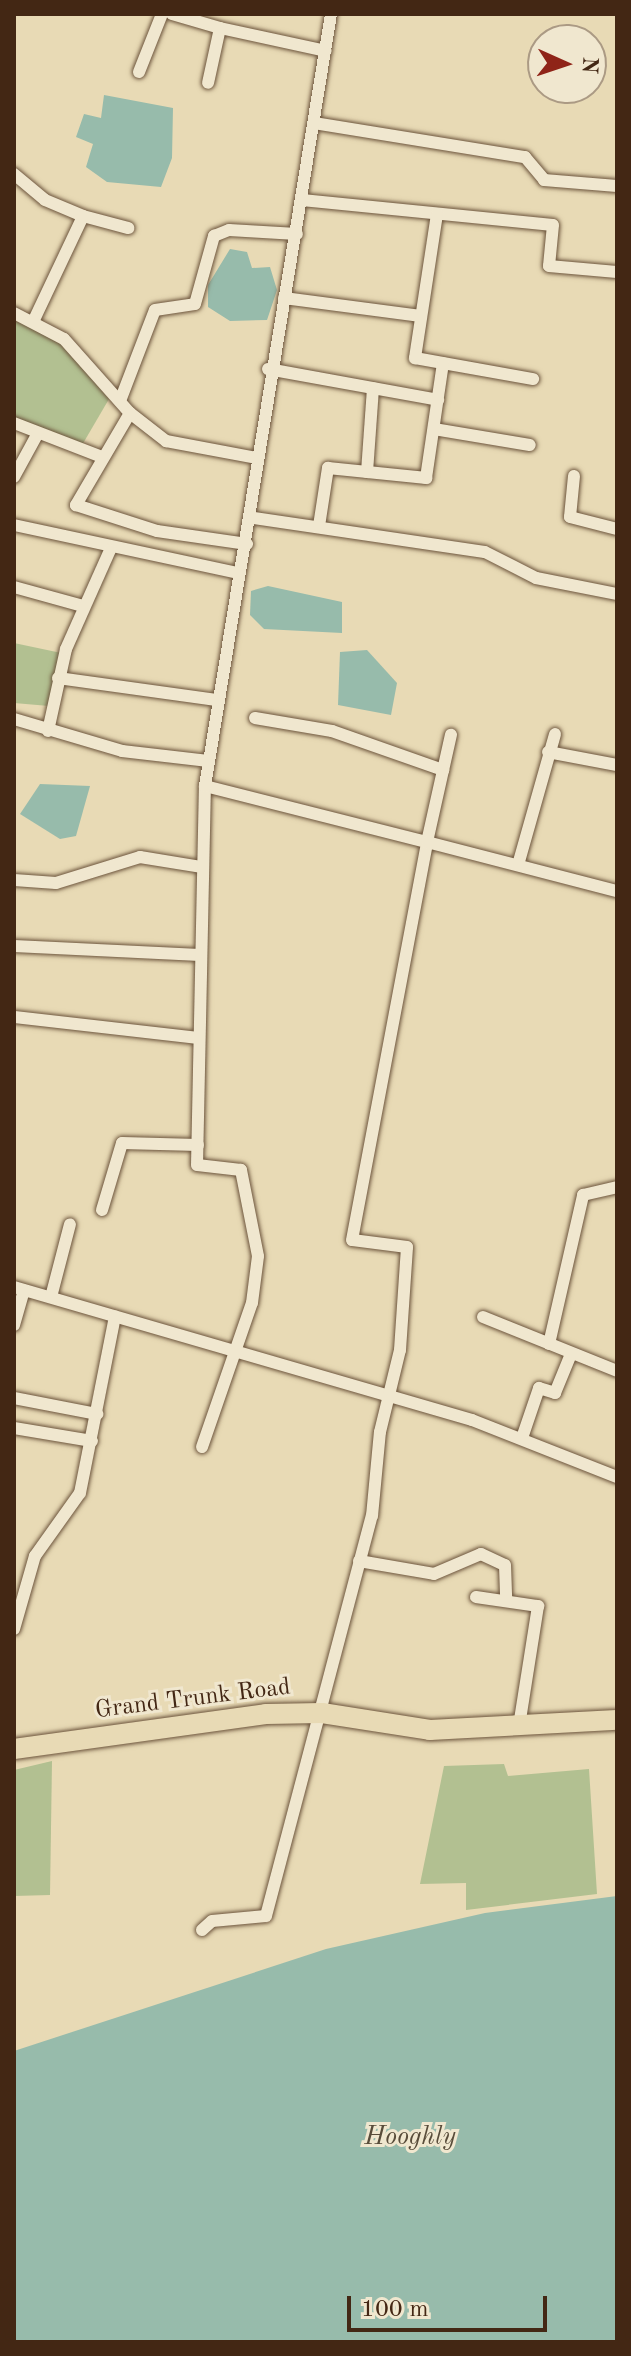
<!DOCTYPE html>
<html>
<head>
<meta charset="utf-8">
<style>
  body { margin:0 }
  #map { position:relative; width:631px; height:2356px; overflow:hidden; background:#e8dab5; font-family:"Old Standard TT",serif }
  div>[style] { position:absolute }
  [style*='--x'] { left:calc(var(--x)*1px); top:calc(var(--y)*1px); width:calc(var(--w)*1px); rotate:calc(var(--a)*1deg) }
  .green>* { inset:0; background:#b2c091 }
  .water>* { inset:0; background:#97bbab }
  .roads { filter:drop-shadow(0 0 2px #6c543c) drop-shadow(0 0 2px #6c543c) }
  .minor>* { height:12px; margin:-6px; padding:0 6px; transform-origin:6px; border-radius:6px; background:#f0e7cf }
  .primary>* { height:20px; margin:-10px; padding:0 10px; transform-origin:10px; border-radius:10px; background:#e8dab5 }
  span { translate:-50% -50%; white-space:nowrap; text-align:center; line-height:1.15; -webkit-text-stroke:6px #f0e7cf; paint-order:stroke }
  .street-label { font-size:24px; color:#432714 }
  .water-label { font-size:26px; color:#584c3a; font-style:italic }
  .frame { position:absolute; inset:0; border:16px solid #432714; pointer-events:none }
  .north { position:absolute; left:527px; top:24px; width:80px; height:80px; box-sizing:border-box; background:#f0e7cf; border:2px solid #ab9a84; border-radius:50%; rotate:93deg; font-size:22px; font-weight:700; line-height:32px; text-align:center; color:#432714 }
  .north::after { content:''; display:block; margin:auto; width:28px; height:36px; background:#8f2418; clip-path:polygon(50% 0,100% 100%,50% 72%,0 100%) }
  .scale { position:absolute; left:347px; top:2296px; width:200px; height:36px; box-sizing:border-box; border:4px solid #432714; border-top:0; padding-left:10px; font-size:24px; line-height:28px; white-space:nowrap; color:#432714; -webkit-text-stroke:6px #f0e7cf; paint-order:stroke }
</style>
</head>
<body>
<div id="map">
  <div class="green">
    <i style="clip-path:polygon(14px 320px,58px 341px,109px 399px,78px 452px,14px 425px)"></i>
    <i style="clip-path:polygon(14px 643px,66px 654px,49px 706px,14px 703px)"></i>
    <i style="clip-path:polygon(52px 1761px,50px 1895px,14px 1896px,14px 1770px)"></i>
    <i style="clip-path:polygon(504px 1764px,508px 1776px,589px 1769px,597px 1894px,466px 1910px,466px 1883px,420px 1884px,444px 1766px)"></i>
  </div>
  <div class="water">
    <i style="clip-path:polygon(104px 95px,173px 108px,172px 158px,161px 187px,107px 182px,86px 167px,93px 144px,76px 137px,84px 114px,101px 118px)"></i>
    <i style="clip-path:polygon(230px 249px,247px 252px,252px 268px,270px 267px,277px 290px,267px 320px,230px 321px,208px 307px,208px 285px)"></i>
    <i style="clip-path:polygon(268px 586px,342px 602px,342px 633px,264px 629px,250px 615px,251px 591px)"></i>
    <i style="clip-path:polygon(367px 650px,397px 683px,391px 715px,338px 705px,340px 652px)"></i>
    <i style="clip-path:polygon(40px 784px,90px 786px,76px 836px,60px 839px,20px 814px)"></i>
    <i style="clip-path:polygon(617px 1896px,617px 2342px,14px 2342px,14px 2051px,326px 1949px,485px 1913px)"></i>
  </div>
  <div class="roads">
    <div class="minor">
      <i style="--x:172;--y:14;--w:50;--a:16.3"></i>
      <i style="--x:220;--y:28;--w:56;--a:102.3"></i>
      <i style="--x:220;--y:28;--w:108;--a:12.2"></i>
      <i style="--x:139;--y:72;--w:62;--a:-68.4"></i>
      <i style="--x:314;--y:123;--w:214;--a:9.2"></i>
      <i style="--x:525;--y:157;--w:30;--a:50"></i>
      <i style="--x:544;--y:180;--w:73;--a:4.7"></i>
      <i style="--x:14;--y:174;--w:40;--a:40"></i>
      <i style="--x:45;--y:200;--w:41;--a:22.8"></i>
      <i style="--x:302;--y:200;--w:252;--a:5.7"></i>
      <i style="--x:553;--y:225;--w:41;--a:95.6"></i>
      <i style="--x:549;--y:266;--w:68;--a:5"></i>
      <i style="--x:437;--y:214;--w:146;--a:98.7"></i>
      <i style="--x:415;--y:358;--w:120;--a:10.1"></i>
      <i style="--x:284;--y:298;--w:138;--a:7.5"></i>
      <i style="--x:14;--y:313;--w:56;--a:27.5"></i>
      <i style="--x:64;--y:339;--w:99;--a:48.3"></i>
      <i style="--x:130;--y:413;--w:46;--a:37.9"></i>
      <i style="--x:166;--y:441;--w:93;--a:10.6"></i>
      <i style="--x:33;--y:322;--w:117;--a:-64.7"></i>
      <i style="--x:83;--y:216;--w:47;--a:14.9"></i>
      <i style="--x:268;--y:369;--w:173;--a:10.3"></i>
      <i style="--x:120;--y:401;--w:97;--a:-69"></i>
      <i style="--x:155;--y:310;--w:40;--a:-8.5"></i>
      <i style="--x:195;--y:304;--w:71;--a:-74.4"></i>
      <i style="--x:214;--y:236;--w:16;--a:-22"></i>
      <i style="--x:229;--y:230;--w:68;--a:3.4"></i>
      <i style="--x:130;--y:413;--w:107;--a:120.4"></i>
      <i style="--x:76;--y:505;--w:85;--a:17.8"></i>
      <i style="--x:157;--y:531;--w:91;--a:8.2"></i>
      <i style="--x:14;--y:423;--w:94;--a:21.1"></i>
      <i style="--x:434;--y:429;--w:97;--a:9.5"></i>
      <i style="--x:367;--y:472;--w:84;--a:-85.9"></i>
      <i style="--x:574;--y:476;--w:41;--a:95.6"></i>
      <i style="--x:570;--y:517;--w:49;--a:14.3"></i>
      <i style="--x:14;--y:477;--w:50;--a:-61.4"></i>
      <i style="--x:254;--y:518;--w:233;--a:8.4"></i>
      <i style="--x:485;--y:552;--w:57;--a:27"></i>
      <i style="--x:536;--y:578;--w:83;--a:11.2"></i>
      <i style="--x:14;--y:525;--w:229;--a:12.1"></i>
      <i style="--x:319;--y:526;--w:59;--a:-81.2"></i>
      <i style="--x:328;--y:468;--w:99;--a:5.8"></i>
      <i style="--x:426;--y:478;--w:116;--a:-81.6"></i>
      <i style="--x:14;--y:587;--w:72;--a:15.4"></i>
      <i style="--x:58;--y:678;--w:160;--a:7.9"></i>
      <i style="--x:255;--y:718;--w:78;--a:9.6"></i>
      <i style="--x:332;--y:731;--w:118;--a:19.4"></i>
      <i style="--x:14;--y:719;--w:113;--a:16.5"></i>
      <i style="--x:122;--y:751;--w:87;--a:6.6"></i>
      <i style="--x:48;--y:731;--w:84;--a:-77.6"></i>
      <i style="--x:66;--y:649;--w:108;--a:-66"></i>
      <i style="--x:548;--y:752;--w:70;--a:10.7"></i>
      <i style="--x:205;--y:786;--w:229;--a:14.2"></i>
      <i style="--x:427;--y:842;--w:110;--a:-77.4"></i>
      <i style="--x:518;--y:865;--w:136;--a:-74.2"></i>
      <i style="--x:14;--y:880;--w:42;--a:4.1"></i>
      <i style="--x:56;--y:883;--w:88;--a:-17.2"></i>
      <i style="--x:140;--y:857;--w:63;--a:9.2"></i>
      <i style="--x:14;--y:946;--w:186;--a:2.8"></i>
      <i style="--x:14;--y:1017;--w:184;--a:6.5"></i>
      <i style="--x:102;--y:1210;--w:70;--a:-73.4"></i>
      <i style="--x:122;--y:1143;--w:76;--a:1.5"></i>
      <i style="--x:14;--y:1287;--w:477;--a:16.2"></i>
      <i style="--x:472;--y:1420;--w:156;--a:21.5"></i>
      <i style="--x:51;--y:1297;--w:75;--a:-75.4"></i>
      <i style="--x:483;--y:1317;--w:144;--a:21.9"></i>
      <i style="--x:14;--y:1325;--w:36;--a:-74"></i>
      <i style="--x:549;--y:1344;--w:153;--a:-77.1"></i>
      <i style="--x:583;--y:1195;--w:35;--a:-13"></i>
      <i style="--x:14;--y:1398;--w:85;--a:10.9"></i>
      <i style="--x:14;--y:1428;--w:79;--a:9.5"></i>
      <i style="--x:522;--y:1438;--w:53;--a:-71.2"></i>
      <i style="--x:539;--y:1388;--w:17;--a:17"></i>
      <i style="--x:555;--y:1393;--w:42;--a:-67.7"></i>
      <i style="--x:202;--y:1447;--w:152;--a:-70.9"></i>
      <i style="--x:252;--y:1303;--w:47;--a:-82.7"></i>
      <i style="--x:258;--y:1256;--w:88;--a:-101.2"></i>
      <i style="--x:241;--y:1170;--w:44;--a:-173.5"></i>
      <i style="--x:197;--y:1165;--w:379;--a:-88.8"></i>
      <i style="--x:205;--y:786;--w:782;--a:-80.73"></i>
      <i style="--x:359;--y:1561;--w:76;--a:9.8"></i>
      <i style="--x:434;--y:1574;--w:51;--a:-23.1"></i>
      <i style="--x:481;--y:1554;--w:26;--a:25"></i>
      <i style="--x:505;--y:1565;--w:35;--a:88"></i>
      <i style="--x:476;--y:1597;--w:63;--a:8.3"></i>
      <i style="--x:538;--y:1606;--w:121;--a:99"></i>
      <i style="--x:14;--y:1629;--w:76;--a:-74"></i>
      <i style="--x:35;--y:1556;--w:77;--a:-54.5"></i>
      <i style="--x:80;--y:1493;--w:180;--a:-78.8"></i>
      <i style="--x:202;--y:1930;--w:13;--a:-42"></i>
      <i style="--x:212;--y:1921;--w:54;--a:-5.3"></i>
      <i style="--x:266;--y:1916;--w:414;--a:-75.2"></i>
      <i style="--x:372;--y:1516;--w:84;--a:-84.6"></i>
      <i style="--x:380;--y:1432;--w:84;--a:-76.3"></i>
      <i style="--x:400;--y:1350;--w:103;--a:-86.1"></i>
      <i style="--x:407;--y:1247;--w:55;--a:-172.7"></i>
      <i style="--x:352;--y:1240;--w:405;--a:-79.3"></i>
      <i style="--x:427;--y:842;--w:196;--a:14.5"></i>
    </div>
    <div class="primary">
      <i style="--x:14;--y:1749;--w:254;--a:-7.9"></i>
      <i style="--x:266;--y:1714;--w:56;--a:-1"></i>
      <i style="--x:322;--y:1713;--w:109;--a:8.9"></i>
      <i style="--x:430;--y:1730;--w:187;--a:-3.1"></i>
    </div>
  </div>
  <div class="street-label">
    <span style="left:193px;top:1700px;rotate:-7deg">Grand Trunk Road</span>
  </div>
  <div class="water-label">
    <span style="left:410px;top:2138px">Hooghly</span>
  </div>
  <div class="frame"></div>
  <div class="north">N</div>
  <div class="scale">100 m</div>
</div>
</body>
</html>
